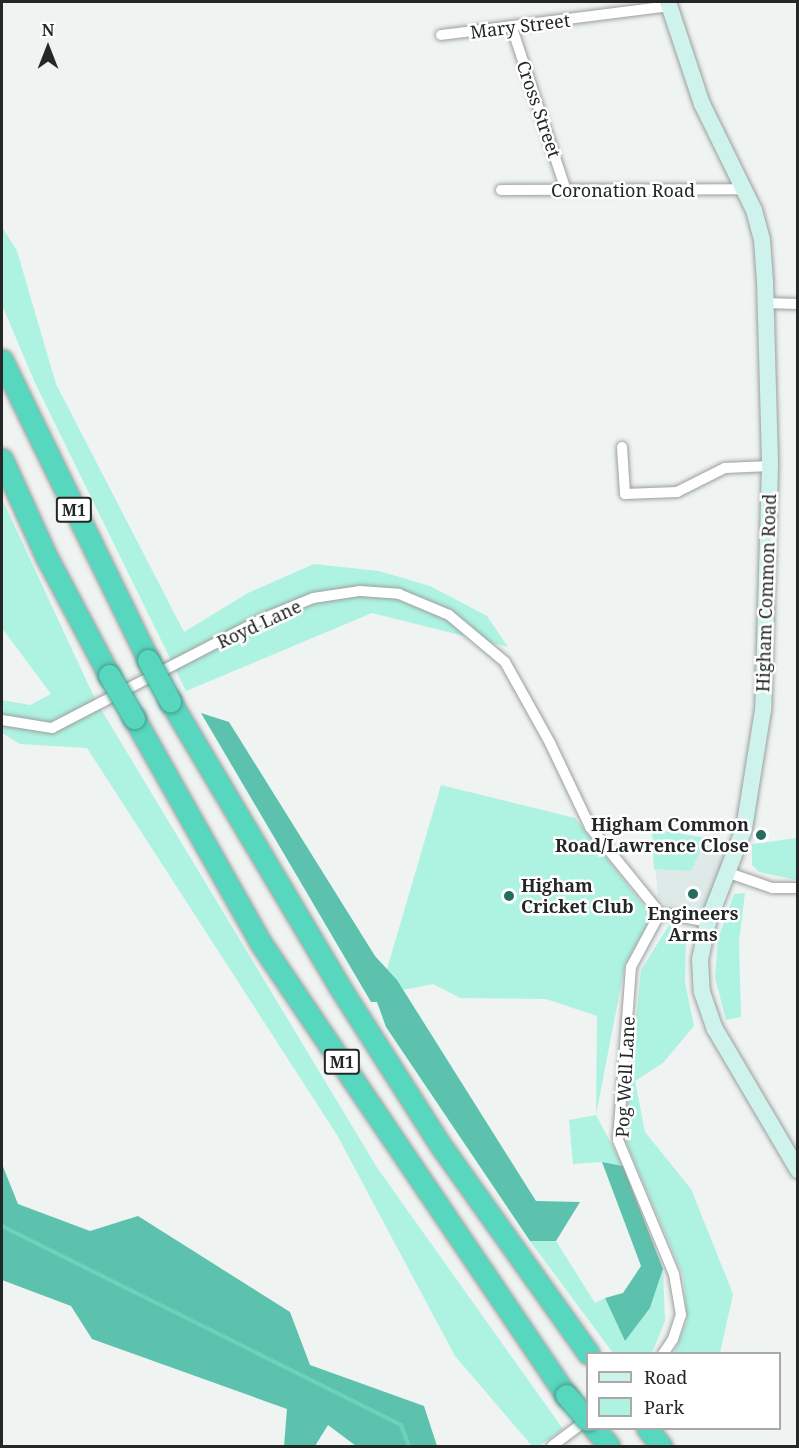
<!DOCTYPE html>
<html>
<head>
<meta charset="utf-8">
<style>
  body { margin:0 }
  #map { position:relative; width:799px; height:1448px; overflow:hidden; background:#eff3f2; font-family:"Noto Serif",serif }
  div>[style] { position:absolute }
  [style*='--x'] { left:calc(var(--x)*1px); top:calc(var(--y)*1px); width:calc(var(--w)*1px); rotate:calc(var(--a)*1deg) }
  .built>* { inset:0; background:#ddeae7 }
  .green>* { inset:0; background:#aef3e2 }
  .forest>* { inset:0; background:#5dc2ad }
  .stream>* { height:4px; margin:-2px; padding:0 2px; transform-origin:2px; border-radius:2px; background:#6dd2bc }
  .roads { filter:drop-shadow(0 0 2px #9c9f9e) drop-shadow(0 0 2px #9c9f9e) }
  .street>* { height:10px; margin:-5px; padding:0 5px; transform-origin:5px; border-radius:5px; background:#fff }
  .secondary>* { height:16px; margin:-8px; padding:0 8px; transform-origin:8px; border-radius:8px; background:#cdf3ec }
  .highway>* { height:21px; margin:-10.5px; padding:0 10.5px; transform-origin:10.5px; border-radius:10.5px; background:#57d7be }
  .bridges { filter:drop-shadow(0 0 2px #469989) drop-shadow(0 0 2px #469989) }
  .highway-bridge>* { height:21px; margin:-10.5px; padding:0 10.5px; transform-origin:10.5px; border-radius:10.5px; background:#57d7be }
  .dots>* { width:16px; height:16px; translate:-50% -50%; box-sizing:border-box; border:3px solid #fff; border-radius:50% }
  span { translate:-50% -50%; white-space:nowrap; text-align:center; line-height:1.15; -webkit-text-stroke:5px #fff; paint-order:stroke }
  .shield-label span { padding:2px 4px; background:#fff; border:2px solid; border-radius:4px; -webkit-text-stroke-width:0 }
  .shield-label { font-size:16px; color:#252726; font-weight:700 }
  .street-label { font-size:18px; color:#252726 }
  .poi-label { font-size:18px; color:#252726; font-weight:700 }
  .right { translate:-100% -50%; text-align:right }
  .left { translate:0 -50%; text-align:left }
  .frame { position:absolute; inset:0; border:3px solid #252726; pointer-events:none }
  .legend { position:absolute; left:586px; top:1352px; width:195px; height:78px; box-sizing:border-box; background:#fff; border:2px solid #a8a9a8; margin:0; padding:8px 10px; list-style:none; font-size:18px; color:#252726 }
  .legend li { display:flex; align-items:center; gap:12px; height:30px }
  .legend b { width:30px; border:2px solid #a8a9a8 }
  .north { position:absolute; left:18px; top:18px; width:60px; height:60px; -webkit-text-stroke:4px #fff; paint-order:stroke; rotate:0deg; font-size:16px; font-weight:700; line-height:24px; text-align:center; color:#252726 }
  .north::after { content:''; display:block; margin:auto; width:21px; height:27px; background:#252726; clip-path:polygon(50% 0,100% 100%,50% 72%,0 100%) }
</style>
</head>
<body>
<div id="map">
  <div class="built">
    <i style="clip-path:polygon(652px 829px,731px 842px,709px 908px,697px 913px,673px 911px,658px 898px)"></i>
  </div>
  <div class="green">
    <i style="clip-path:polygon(2px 227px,17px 251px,56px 384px,184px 632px,248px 593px,314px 564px,379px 571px,430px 586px,487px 616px,508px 647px,372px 613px,186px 691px,35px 383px,2px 305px)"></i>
    <i style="clip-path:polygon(2px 499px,96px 701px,378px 1169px,563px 1429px,539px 1446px,532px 1446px,455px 1356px,337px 1135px,87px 748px,20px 744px,2px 733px,2px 700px,30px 705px,51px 694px,2px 628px)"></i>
    <i style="clip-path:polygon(441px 785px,575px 818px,652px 916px,625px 965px,596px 1115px,623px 1166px,602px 1162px,573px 1164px,569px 1120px,596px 1115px,597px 1016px,546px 999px,460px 998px,433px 984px,403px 990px,387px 969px)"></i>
    <i style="clip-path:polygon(652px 829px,706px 838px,691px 871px,654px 869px)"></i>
    <i style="clip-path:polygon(797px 838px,797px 880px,759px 872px,752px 865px,752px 844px)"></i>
    <i style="clip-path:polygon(745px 893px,739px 941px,741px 1017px,726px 1020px,715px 978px,718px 939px,734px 894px)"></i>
    <i style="clip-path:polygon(669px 925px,686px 942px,685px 982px,694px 1026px,663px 1063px,635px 1081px,645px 1132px,691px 1189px,733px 1294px,720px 1353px,674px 1353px,687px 1321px,683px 1275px,624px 1138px,641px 970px)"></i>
    <i style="clip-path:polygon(530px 1241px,556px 1241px,595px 1303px,605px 1298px,625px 1340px,650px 1308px,663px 1269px,665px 1321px,652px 1353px,613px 1353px)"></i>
  </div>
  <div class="forest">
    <i style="clip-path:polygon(201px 713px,229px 722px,375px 956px,397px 980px,536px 1201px,580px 1202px,556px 1241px,530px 1241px,386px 1027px,377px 1002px,371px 1002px)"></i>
    <i style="clip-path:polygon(602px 1162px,623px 1166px,663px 1269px,650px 1308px,625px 1341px,605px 1298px,623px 1293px,641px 1266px)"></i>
    <i style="clip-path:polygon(2px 1164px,18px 1204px,90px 1231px,138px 1216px,290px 1312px,310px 1365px,424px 1406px,437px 1446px,356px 1446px,328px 1425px,315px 1446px,284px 1446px,287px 1409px,92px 1339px,71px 1306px,2px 1280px)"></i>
  </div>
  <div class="stream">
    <i style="--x:2;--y:1226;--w:446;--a:26.5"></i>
    <i style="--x:401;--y:1425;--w:22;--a:69"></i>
  </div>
  <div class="roads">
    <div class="street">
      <i style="--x:512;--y:28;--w:171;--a:71.6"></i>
      <i style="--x:441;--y:35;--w:230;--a:-7.2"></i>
      <i style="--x:501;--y:190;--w:244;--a:-0.2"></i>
      <i style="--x:765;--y:303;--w:33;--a:2"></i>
      <i style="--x:622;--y:447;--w:47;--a:86.3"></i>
      <i style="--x:625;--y:494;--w:52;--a:-2.2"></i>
      <i style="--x:677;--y:492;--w:54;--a:-26.6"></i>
      <i style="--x:725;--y:468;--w:45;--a:-2.5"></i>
      <i style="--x:2;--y:720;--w:51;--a:9.1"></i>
      <i style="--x:52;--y:728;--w:237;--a:-27.4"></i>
      <i style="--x:262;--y:619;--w:55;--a:-22.4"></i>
      <i style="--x:313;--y:598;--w:48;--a:-8.5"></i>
      <i style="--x:360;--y:591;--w:39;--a:4"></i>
      <i style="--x:399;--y:594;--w:54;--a:22.8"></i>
      <i style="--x:449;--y:615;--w:73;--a:40"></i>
      <i style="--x:505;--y:662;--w:93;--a:60.9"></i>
      <i style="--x:550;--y:743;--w:93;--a:64.5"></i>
      <i style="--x:590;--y:827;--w:111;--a:50.9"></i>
      <i style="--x:729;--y:873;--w:46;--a:19.2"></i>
      <i style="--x:772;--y:888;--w:26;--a:0"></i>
      <i style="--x:663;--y:1354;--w:18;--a:-56"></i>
      <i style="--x:673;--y:1339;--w:25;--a:-72"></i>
      <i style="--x:681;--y:1315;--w:42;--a:-99.7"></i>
      <i style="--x:674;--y:1274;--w:145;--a:-112.7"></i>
      <i style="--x:618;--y:1140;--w:173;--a:-85.7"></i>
      <i style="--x:631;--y:967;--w:61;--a:-61.8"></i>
      <i style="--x:660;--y:913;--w:49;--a:10.6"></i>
      <i style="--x:552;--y:1446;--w:45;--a:-36.9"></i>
    </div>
    <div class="secondary">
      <i style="--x:668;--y:2;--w:108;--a:71.6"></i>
      <i style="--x:702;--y:104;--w:118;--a:63.9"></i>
      <i style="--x:754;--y:210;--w:31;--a:75"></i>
      <i style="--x:762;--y:240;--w:42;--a:85.9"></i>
      <i style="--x:765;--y:282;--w:184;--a:88.4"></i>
      <i style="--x:770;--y:466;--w:244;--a:91.6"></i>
      <i style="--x:763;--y:710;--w:121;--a:99.1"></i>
      <i style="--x:744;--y:829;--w:100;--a:111.2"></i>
      <i style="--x:708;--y:922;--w:38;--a:102"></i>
      <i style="--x:700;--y:959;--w:33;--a:87"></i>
      <i style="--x:702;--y:992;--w:39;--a:71"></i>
      <i style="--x:715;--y:1029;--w:164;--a:59.5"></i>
    </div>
    <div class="highway">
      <i style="--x:2;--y:360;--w:334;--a:64"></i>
      <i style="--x:2;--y:459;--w:107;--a:65.6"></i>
      <i style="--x:46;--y:556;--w:135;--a:62.1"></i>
      <i style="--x:170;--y:701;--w:331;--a:59.3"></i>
      <i style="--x:339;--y:986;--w:190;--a:57.5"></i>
      <i style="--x:441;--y:1146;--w:255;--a:54.6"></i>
      <i style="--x:134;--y:718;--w:257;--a:60.6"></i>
      <i style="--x:260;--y:942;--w:547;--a:55.96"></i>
      <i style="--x:594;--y:1428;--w:23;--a:50"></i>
      <i style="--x:647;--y:1428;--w:23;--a:52"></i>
    </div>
  </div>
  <div class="bridges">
    <div class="highway-bridge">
      <i style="--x:148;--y:660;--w:47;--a:61.8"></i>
      <i style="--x:109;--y:675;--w:50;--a:59.8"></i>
      <i style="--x:566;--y:1395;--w:33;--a:49"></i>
    </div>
  </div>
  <div class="dots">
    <i style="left:761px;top:835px;background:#286c5f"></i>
    <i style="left:693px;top:894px;background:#286c5f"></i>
    <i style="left:509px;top:896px;background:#286c5f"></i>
  </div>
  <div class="shield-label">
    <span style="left:74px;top:510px">M1</span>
    <span style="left:342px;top:1062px">M1</span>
  </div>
  <div class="street-label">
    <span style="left:520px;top:26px;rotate:-7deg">Mary Street</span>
    <span style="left:539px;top:109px;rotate:71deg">Cross Street</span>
    <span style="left:623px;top:190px">Coronation Road</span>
    <span style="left:766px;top:593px;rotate:-88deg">Higham Common Road</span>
    <span style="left:259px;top:624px;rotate:-25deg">Royd Lane</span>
    <span style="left:625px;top:1077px;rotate:-87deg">Pog Well Lane</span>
  </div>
  <div class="poi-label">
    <span class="right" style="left:749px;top:835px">Higham Common<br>Road/Lawrence Close</span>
    <span class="left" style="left:521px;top:896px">Higham<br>Cricket Club</span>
    <span style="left:693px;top:924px">Engineers<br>Arms</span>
  </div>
  <div class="frame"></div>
  <ul class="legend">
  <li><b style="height:8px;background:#cdf3ec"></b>Road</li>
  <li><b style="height:16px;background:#aef3e2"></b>Park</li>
  </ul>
  <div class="north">N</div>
</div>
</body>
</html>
